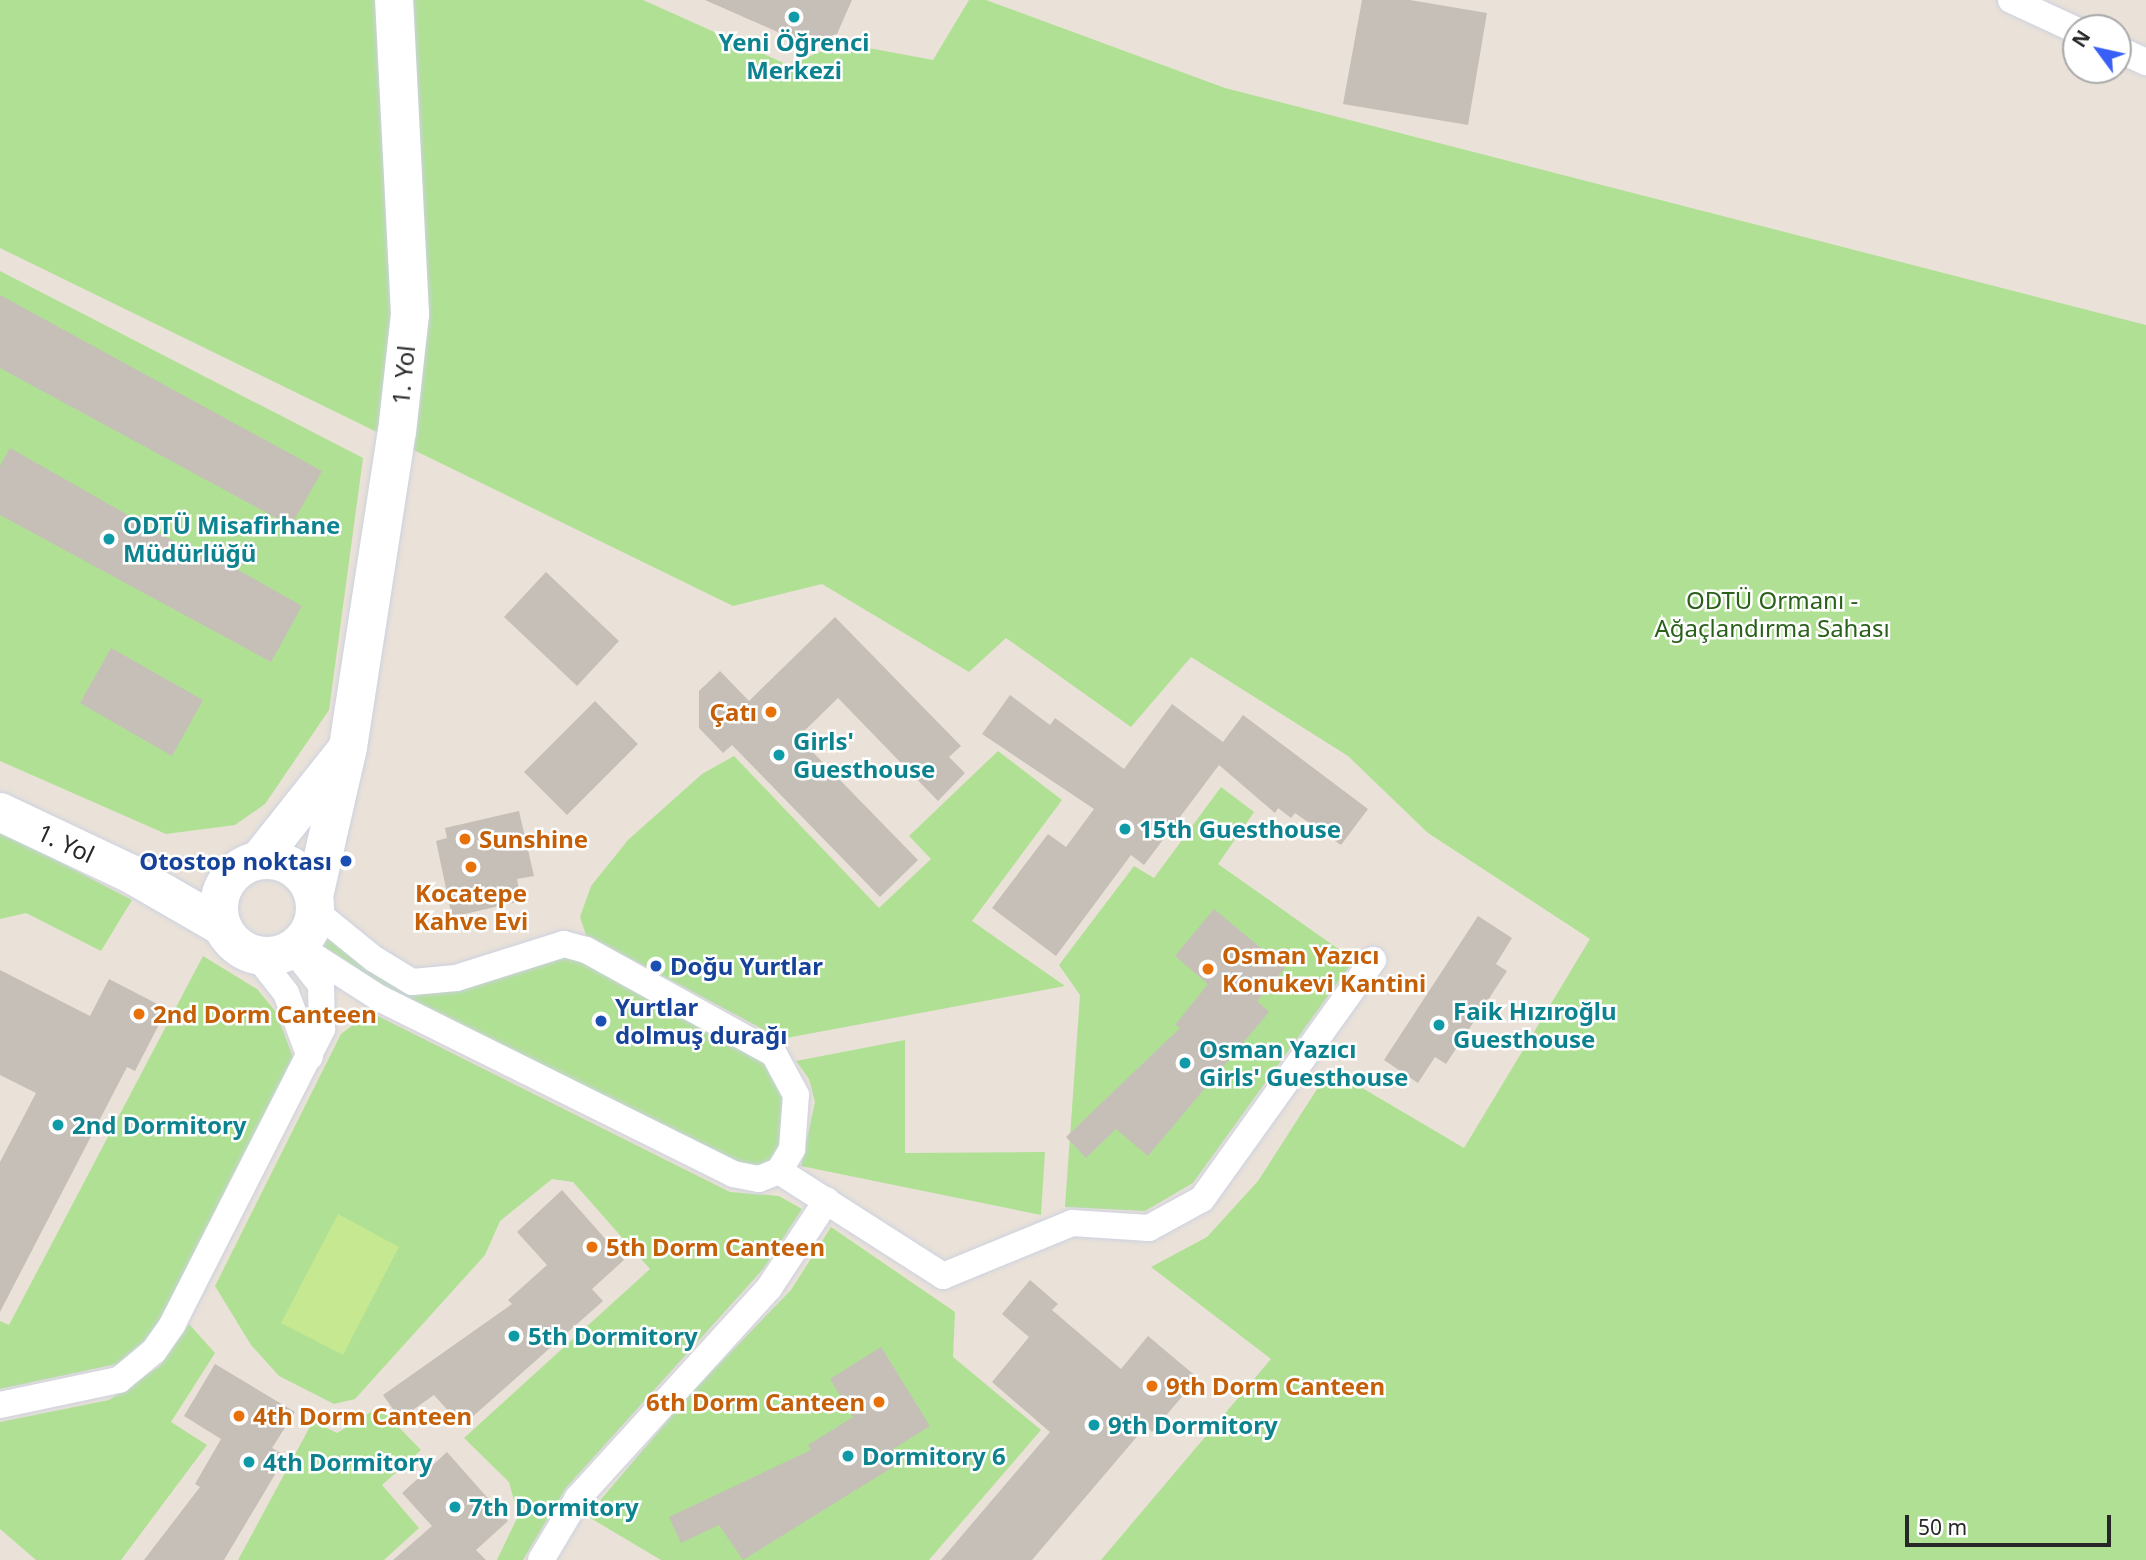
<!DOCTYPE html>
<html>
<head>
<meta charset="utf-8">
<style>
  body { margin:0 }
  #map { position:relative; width:2146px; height:1560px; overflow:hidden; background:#eae2d8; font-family:"Noto Sans",sans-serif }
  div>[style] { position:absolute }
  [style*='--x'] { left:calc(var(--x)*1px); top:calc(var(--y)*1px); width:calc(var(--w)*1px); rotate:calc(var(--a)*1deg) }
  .green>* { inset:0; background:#b0e094 }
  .pitch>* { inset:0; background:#c5e890 }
  .building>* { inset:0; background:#c5bfb8 }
  .roads { filter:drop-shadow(0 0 2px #cdd1e0) drop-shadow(0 0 2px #cdd1e0) }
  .street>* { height:26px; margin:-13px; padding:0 13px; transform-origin:13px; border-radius:13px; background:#fff }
  .secondary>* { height:38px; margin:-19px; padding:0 19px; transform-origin:19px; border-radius:19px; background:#fff }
  .secondary>.ring { margin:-19px; padding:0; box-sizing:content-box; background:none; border:38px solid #fff; border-radius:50% }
  .dots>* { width:19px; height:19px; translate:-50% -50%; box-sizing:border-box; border:4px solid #fff; border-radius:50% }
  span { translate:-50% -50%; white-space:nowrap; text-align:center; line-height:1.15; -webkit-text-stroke:5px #fff; paint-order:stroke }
  .culture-label { font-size:24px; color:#0d838f; font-weight:700 }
  .left { translate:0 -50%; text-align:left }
  .street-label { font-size:24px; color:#272727 }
  .park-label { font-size:24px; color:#2a611a }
  .food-label { font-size:24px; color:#c56008; font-weight:700 }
  .right { translate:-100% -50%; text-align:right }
  .transit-label { font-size:24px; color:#164399; font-weight:700 }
  .north { position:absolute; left:2062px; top:14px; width:70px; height:70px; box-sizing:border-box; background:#fff; border:2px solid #a9a9a9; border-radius:50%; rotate:303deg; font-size:19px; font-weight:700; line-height:28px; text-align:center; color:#272727 }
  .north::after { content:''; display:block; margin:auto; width:24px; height:32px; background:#3860f6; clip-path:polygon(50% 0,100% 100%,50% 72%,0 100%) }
  .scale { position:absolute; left:1905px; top:1515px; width:206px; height:32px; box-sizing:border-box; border:4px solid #272727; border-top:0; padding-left:9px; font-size:21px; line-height:24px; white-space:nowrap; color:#272727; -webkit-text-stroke:5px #fff; paint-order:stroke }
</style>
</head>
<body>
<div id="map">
  <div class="green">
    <i style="clip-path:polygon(0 0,643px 0,788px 65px,842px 43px,933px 60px,969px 0,986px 0,1225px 88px,2146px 325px,2146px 1560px,1101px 1560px,1271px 1359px,1151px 1267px,1207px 1237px,1258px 1181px,1330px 1069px,1464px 1148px,1590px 939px,1428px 833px,1348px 756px,1191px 657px,1131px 727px,1006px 638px,969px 672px,822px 584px,733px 606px,0 248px)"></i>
    <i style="clip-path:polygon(0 271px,363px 458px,329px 710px,265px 804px,235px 825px,166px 834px,0 761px)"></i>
    <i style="clip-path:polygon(998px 751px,1062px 800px,972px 921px,1065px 986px,781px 1039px,586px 935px,580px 917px,591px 886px,628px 840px,702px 774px,734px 756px,879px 908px,931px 859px,909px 836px)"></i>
    <i style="clip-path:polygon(1221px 787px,1254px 812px,1218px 864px,1354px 960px,1193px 1183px,1145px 1211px,1065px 1207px,1080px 995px,1059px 965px,1134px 866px,1154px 878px)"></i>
    <i style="clip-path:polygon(0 831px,132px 900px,101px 951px,26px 913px,0 919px)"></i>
    <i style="clip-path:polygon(313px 923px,412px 982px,564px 944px,774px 1054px,797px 1121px,759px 1179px,298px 946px)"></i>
    <i style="clip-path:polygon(203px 956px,257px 989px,276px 1012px,294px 1060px,169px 1308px,145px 1340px,117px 1364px,0 1389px,0 1321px,9px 1325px)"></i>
    <i style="clip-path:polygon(370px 1012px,730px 1192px,779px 1196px,802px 1209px,764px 1268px,566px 1488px,523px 1560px,497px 1560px,518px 1516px,509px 1482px,464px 1438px,650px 1269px,573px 1182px,552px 1179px,500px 1221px,485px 1255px,355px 1399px,334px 1404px,279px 1376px,251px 1345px,215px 1286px,341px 1034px)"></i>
    <i style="clip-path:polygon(905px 1040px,905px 1153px,1045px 1152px,1041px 1215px,801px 1166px,815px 1102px,809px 1079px,796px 1061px)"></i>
    <i style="clip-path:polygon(831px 1227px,955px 1312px,953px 1357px,1041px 1430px,929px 1560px,661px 1560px,587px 1516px,691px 1393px,791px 1290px)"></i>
    <i style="clip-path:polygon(189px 1324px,215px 1353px,171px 1422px,207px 1445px,121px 1560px,36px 1560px,0 1529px,0 1422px,109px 1400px,160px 1366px)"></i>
    <i style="clip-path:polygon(379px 1407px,421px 1450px,382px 1485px,419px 1528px,384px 1560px,238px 1560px,313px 1421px,337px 1433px)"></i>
  </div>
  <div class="pitch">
    <i style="clip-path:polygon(338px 1214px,399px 1247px,343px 1355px,281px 1323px)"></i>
  </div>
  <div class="building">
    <i style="clip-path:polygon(705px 0,852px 0,837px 34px,805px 44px)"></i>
    <i style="clip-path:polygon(1362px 0,1410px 0,1487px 13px,1468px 125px,1343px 104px)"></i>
    <i style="clip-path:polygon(0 295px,322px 471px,291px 526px,0 368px)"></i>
    <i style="clip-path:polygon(10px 448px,207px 560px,210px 554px,302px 606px,271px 662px,0 515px,0 466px)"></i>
    <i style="clip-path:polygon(546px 572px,619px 641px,577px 686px,504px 617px)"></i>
    <i style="clip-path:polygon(835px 617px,961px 746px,949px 757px,965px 773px,938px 801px,838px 698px,798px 737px,918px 860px,880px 897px,732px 745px,723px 753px,699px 728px,699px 691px,720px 671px,749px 701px)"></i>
    <i style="clip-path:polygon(111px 648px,203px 700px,172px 756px,80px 703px)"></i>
    <i style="clip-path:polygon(1010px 695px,1050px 725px,1055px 718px,1124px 769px,1172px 704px,1223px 742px,1243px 715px,1368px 809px,1341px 845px,1295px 813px,1291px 818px,1278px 808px,1275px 813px,1219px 765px,1144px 865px,1131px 855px,1056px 956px,992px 908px,1048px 834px,1066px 847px,1094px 809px,982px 734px)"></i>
    <i style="clip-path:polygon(595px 701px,638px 744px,567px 815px,524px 772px)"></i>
    <i style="clip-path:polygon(519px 811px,534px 876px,517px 879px,521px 901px,452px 917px,436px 841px,447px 838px,445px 828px)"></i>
    <i style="clip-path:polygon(1214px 909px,1285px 968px,1257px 1001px,1269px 1012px,1148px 1156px,1116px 1129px,1086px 1158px,1066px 1137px,1180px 1028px,1175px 1025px,1208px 984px,1175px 956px)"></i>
    <i style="clip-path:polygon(1478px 916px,1512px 938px,1496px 964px,1507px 971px,1446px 1064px,1435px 1057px,1418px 1083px,1384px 1060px)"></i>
    <i style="clip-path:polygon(0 970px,90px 1016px,109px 979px,167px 1009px,135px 1071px,127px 1067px,0 1312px,0 1162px,36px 1093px,0 1075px)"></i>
    <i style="clip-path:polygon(562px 1190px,624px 1260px,592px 1289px,603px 1301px,462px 1426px,434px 1395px,400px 1419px,383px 1395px,512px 1304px,508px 1300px,547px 1265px,517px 1232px)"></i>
    <i style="clip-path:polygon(1030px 1280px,1058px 1304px,1052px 1310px,1121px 1369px,1148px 1336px,1198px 1378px,1152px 1432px,1146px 1426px,1032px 1560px,941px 1560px,1050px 1432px,992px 1382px,1029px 1337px,1002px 1314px)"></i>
    <i style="clip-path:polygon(881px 1347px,930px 1426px,893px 1449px,901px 1462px,743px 1560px,719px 1525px,681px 1543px,669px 1517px,811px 1450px,808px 1445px,853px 1417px,830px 1379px)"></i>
    <i style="clip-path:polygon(215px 1364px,295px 1412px,272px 1448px,286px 1456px,224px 1560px,144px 1560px,200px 1487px,195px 1484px,221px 1439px,184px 1416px)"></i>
    <i style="clip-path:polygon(447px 1452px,508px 1521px,476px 1550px,486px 1560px,393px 1560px,432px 1526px,402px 1493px)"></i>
  </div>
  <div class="roads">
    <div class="street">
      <i style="--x:2011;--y:0;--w:72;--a:24.8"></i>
      <i style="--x:2118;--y:49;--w:31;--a:25"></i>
      <i style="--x:298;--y:946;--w:96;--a:32.7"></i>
      <i style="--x:379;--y:998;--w:395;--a:26.4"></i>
      <i style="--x:733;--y:1174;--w:26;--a:11"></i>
      <i style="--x:759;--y:1179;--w:22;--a:-22"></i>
      <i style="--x:779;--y:1171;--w:26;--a:-59"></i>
      <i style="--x:792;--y:1149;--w:54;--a:-85.8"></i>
      <i style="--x:796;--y:1095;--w:47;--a:-118.2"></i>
      <i style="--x:774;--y:1054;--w:215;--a:-151"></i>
      <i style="--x:586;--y:950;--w:23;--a:-165"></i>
      <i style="--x:564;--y:944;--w:113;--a:162.5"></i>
      <i style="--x:456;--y:978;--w:44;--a:174.8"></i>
      <i style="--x:412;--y:982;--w:44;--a:-148.8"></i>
      <i style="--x:374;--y:959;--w:76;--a:-140.9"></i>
      <i style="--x:257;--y:956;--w:47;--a:51.9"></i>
      <i style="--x:286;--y:993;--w:68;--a:69.4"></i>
      <i style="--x:779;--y:1171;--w:195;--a:32.6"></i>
      <i style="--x:943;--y:1276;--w:139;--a:-22.3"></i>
      <i style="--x:1072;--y:1223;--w:77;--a:3.7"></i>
      <i style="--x:1149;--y:1228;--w:60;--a:-28.7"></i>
      <i style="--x:1202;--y:1199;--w:294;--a:-54.4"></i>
      <i style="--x:0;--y:1405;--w:122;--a:-11.9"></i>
      <i style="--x:119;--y:1380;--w:45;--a:-39.6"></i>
      <i style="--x:154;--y:1351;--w:32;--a:-55"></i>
      <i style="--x:172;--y:1325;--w:332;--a:-63.1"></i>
      <i style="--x:322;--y:1029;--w:44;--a:-91.3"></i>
      <i style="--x:321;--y:985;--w:42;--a:-128.2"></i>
      <i style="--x:541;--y:1560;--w:72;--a:-59.2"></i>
      <i style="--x:578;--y:1498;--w:284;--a:-47.7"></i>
      <i style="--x:769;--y:1288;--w:105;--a:-56.6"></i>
    </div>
    <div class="secondary">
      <i style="--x:0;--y:812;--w:145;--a:25.3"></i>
      <i style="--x:131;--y:874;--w:104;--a:30"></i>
      <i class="ring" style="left:219px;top:860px;width:58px;height:58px"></i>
      <i style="--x:259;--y:860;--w:135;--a:-51.6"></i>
      <i style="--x:314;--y:896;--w:153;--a:-77.1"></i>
      <i style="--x:348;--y:747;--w:319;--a:-81.2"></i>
      <i style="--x:397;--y:432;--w:119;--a:-83.7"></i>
      <i style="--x:410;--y:314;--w:314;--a:-92.9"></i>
    </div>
  </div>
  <div class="dots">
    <i style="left:794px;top:17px;background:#0f9aa8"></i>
    <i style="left:109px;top:539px;background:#0f9aa8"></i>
    <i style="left:771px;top:712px;background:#e8710a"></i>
    <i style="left:779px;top:755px;background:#0f9aa8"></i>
    <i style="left:1125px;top:829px;background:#0f9aa8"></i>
    <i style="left:465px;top:839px;background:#e8710a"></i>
    <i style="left:346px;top:861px;background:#1a4fb4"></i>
    <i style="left:471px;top:867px;background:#e8710a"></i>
    <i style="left:656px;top:966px;background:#1a4fb4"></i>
    <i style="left:1208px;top:969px;background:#e8710a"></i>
    <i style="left:139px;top:1014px;background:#e8710a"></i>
    <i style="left:601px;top:1021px;background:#1a4fb4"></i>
    <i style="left:1439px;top:1025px;background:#0f9aa8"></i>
    <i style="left:1185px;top:1063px;background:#0f9aa8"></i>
    <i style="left:58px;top:1125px;background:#0f9aa8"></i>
    <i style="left:592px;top:1247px;background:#e8710a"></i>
    <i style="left:514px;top:1336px;background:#0f9aa8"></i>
    <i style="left:1152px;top:1386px;background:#e8710a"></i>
    <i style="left:879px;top:1402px;background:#e8710a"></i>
    <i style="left:239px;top:1416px;background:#e8710a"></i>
    <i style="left:1094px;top:1425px;background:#0f9aa8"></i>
    <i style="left:848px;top:1456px;background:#0f9aa8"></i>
    <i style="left:249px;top:1462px;background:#0f9aa8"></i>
    <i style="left:455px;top:1507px;background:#0f9aa8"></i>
  </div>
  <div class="culture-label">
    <span style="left:794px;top:56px">Yeni Öğrenci<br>Merkezi</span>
    <span class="left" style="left:123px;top:539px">ODTÜ Misafirhane<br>Müdürlüğü</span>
    <span class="left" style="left:793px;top:755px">Girls'<br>Guesthouse</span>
    <span class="left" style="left:1139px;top:829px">15th Guesthouse</span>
    <span class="left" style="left:1453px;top:1025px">Faik Hızıroğlu<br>Guesthouse</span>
    <span class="left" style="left:1199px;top:1063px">Osman Yazıcı<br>Girls' Guesthouse</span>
    <span class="left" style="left:72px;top:1125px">2nd Dormitory</span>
    <span class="left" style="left:528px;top:1336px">5th Dormitory</span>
    <span class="left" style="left:1108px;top:1425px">9th Dormitory</span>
    <span class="left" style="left:862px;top:1456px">Dormitory 6</span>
    <span class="left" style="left:263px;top:1462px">4th Dormitory</span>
    <span class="left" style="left:469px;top:1507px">7th Dormitory</span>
  </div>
  <div class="street-label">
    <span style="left:403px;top:375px;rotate:-84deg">1. Yol</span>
    <span style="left:66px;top:843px;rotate:25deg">1. Yol</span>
  </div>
  <div class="park-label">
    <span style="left:1772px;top:614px">ODTÜ Ormanı -<br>Ağaçlandırma Sahası</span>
  </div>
  <div class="food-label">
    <span class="right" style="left:757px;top:712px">Çatı</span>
    <span class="left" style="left:479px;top:839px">Sunshine</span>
    <span style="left:471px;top:907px">Kocatepe<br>Kahve Evi</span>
    <span class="left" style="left:1222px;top:969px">Osman Yazıcı<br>Konukevi Kantini</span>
    <span class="left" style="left:153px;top:1014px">2nd Dorm Canteen</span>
    <span class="left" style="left:606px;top:1247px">5th Dorm Canteen</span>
    <span class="left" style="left:1166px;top:1386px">9th Dorm Canteen</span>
    <span class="right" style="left:865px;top:1402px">6th Dorm Canteen</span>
    <span class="left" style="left:253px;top:1416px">4th Dorm Canteen</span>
  </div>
  <div class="transit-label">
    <span class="right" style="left:332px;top:861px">Otostop noktası</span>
    <span class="left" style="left:670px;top:966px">Doğu Yurtlar</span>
    <span class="left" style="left:615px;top:1021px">Yurtlar<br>dolmuş durağı</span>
  </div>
  <div class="north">N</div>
  <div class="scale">50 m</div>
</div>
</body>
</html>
